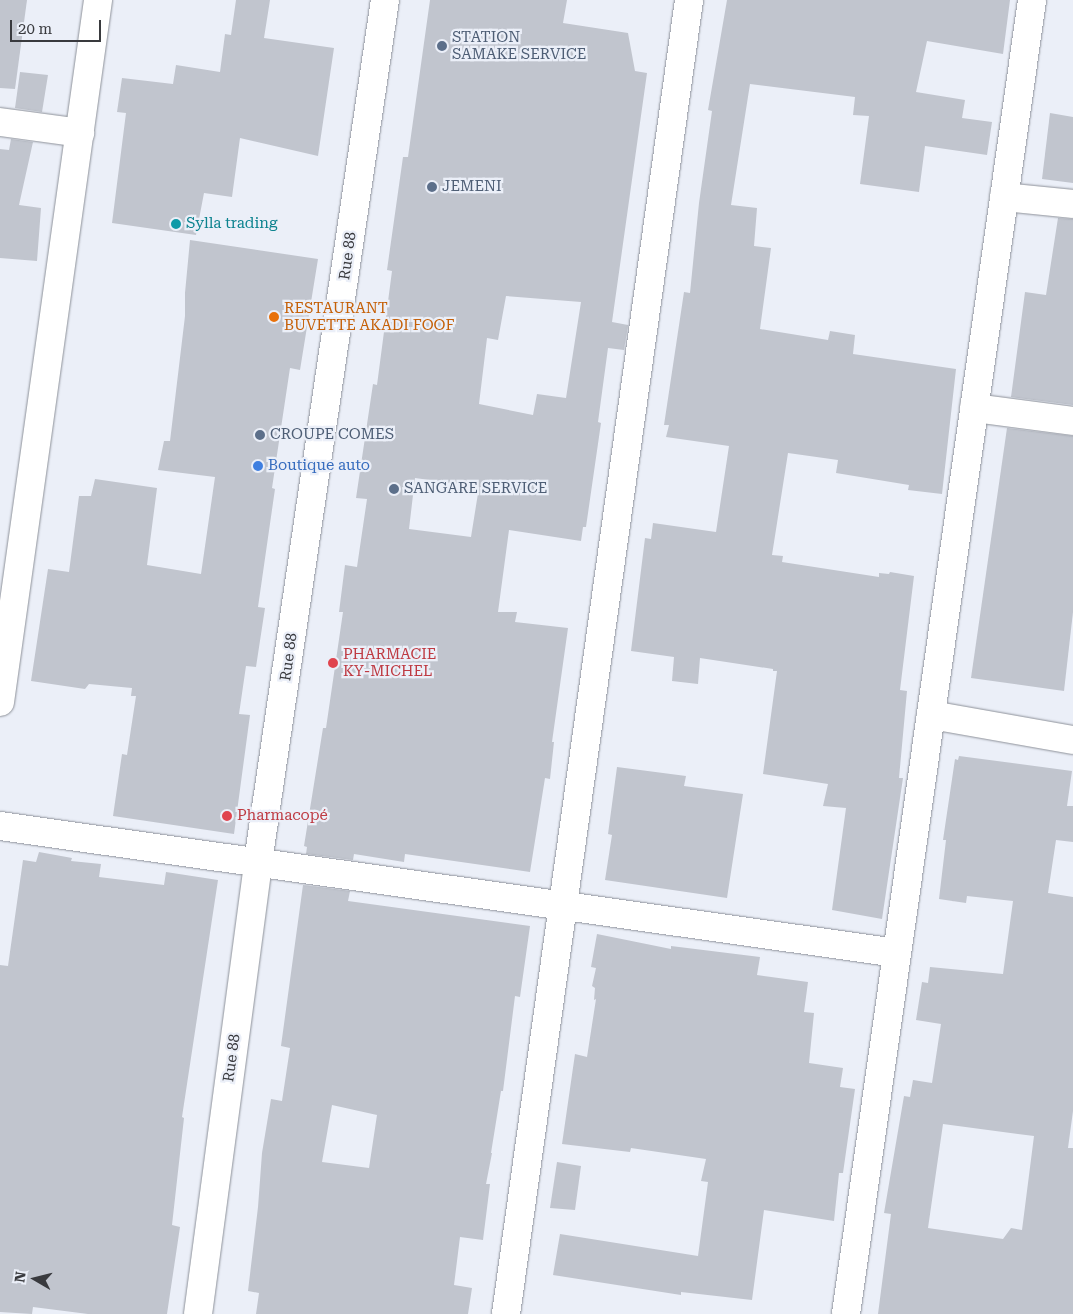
<!DOCTYPE html>
<html>
<head>
<meta charset="utf-8">
<style>
  body { margin:0 }
  #map { position:relative; width:1073px; height:1314px; overflow:hidden; background:#ebeff8; font-family:"Roboto Serif",serif }
  div>[style] { position:absolute }
  [style*='--x'] { left:calc(var(--x)*1px); top:calc(var(--y)*1px); width:calc(var(--w)*1px); rotate:calc(var(--a)*1deg) }
  .building>* { inset:0; background:#c1c5ce }
  .roads { filter:drop-shadow(0 0 1px #8d9199) drop-shadow(0 0 1px #8d9199) }
  .minor>* { height:28px; margin:-14px; padding:0 14px; transform-origin:14px; border-radius:14px; background:#fff }
  .major>* { height:28px; margin:-14px; padding:0 14px; transform-origin:14px; border-radius:14px; background:#fff }
  .dots>* { width:14px; height:14px; translate:-50% -50%; box-sizing:border-box; border:2px solid #ebeff8; border-radius:50% }
  span { translate:-50% -50%; white-space:nowrap; text-align:center; line-height:1.15; -webkit-text-stroke:4.5px #ebeff8; paint-order:stroke }
  .service-label { font-size:15px; color:#4e5e75 }
  .left { translate:0 -50%; text-align:left }
  .culture-label { font-size:15px; color:#0d838f }
  .street-label { font-size:15px; color:#393a3e }
  .food-label { font-size:15px; color:#c56008 }
  .shop-label { font-size:15px; color:#366cbe }
  .health-label { font-size:15px; color:#be3a42 }
  .north { position:absolute; left:10px; top:1254px; width:50px; height:50px; -webkit-text-stroke:4px #ebeff8; paint-order:stroke; rotate:278deg; font-size:14px; font-weight:700; line-height:20px; text-align:center; color:#393a3e }
  .north::after { content:''; display:block; margin:auto; width:18px; height:22px; background:#393a3e; clip-path:polygon(50% 0,100% 100%,50% 72%,0 100%) }
  .scale { position:absolute; left:10px; top:20px; width:91px; height:22px; box-sizing:border-box; border:2px solid #393a3e; border-top:0; padding-left:6px; font-size:15px; line-height:18px; white-space:nowrap; color:#393a3e; -webkit-text-stroke:4px #ebeff8; paint-order:stroke }
</style>
</head>
<body>
<div id="map">
  <div class="building">
    <i style="clip-path:polygon(0 0,27px 0,15px 89px,0 88px)"></i>
    <i style="clip-path:polygon(236px 0,270px 0,264px 38px,334px 48px,318px 156px,240px 138px,232px 197px,204px 193px,196px 235px,112px 223px,126px 113px,117px 112px,122px 78px,173px 84px,176px 65px,220px 72px,225px 34px,231px 35px)"></i>
    <i style="clip-path:polygon(evenodd,430px 0,567px 0,563px 23px,628px 33px,635px 71px,647px 73px,612px 322px,628px 325px,624px 350px,608px 348px,598px 422px,601px 423px,586px 527px,583px 527px,581px 541px,509px 530px,498px 612px,517px 612px,515px 622px,568px 628px,552px 742px,554px 742px,550px 779px,545px 778px,530px 872px,405px 854px,404px 862px,354px 854px,353px 860px,306px 854px,307px 847px,304px 846px,323px 728px,326px 728px,343px 612px,339px 612px,345px 565px,357px 567px,367px 499px,356px 498px,373px 384px,377px 385px,392px 271px,387px 270px,403px 157px,408px 157px,430px 0,506px 296px,581px 302px,566px 398px,537px 394px,533px 415px,479px 404px,487px 338px,498px 340px,506px 296px,430px 0,415px 478px,479px 487px,471px 537px,409px 529px,415px 478px)"></i>
    <i style="clip-path:polygon(727px 0,1010px 0,1003px 54px,927px 41px,916px 92px,965px 100px,962px 118px,992px 122px,987px 155px,925px 146px,919px 192px,860px 184px,869px 116px,853px 115px,855px 97px,750px 84px,731px 205px,757px 208px,754px 246px,771px 248px,760px 329px,828px 340px,830px 331px,855px 335px,853px 354px,956px 369px,942px 494px,908px 490px,909px 485px,836px 473px,838px 460px,788px 453px,772px 555px,783px 556px,782px 562px,879px 577px,879px 573px,889px 574px,890px 572px,914px 576px,900px 690px,907px 691px,899px 778px,903px 778px,882px 919px,832px 910px,846px 808px,823px 806px,828px 784px,763px 774px,777px 671px,773px 671px,773px 669px,700px 658px,698px 684px,672px 681px,674px 657px,631px 651px,645px 538px,651px 539px,653px 523px,716px 532px,729px 446px,666px 437px,669px 425px,664px 425px,684px 292px,690px 293px,699px 203px,712px 111px,708px 110px)"></i>
    <i style="clip-path:polygon(20px 72px,48px 75px,42px 112px,15px 108px)"></i>
    <i style="clip-path:polygon(1050px 113px,1073px 117px,1073px 183px,1042px 179px)"></i>
    <i style="clip-path:polygon(11px 139px,33px 142px,19px 205px,41px 208px,37px 261px,0 258px,0 149px,9px 150px)"></i>
    <i style="clip-path:polygon(1058px 218px,1073px 219px,1073px 405px,1011px 397px,1025px 292px,1046px 295px)"></i>
    <i style="clip-path:polygon(190px 240px,318px 259px,300px 370px,290px 368px,272px 488px,275px 489px,258px 607px,265px 608px,256px 667px,246px 666px,239px 714px,250px 715px,234px 834px,113px 816px,122px 754px,127px 755px,136px 696px,131px 696px,132px 688px,89px 684px,85px 689px,31px 681px,48px 569px,69px 572px,79px 496px,91px 496px,95px 479px,157px 488px,147px 565px,201px 574px,215px 477px,158px 470px,164px 441px,170px 441px,185px 316px,185px 293px)"></i>
    <i style="clip-path:polygon(1007px 428px,1073px 436px,1073px 612px,1064px 691px,971px 678px)"></i>
    <i style="clip-path:polygon(evenodd,959px 756px,1072px 771px,1067px 806px,1073px 806px,1073px 842px,1056px 840px,1048px 893px,1073px 897px,1073px 1111px,1068px 1148px,1073px 1148px,1073px 1314px,878px 1314px,891px 1214px,884px 1213px,904px 1096px,910px 1097px,913px 1080px,932px 1083px,941px 1024px,916px 1020px,922px 982px,928px 983px,930px 967px,1003px 974px,1013px 901px,967px 896px,966px 903px,939px 899px,946px 840px,943px 840px,955px 759px,958px 760px,959px 756px,943px 1124px,1034px 1136px,1022px 1230px,1011px 1228px,1003px 1239px,928px 1228px,943px 1124px)"></i>
    <i style="clip-path:polygon(617px 767px,686px 776px,684px 786px,743px 794px,727px 898px,605px 880px,612px 835px,608px 834px)"></i>
    <i style="clip-path:polygon(39px 852px,72px 858px,71px 861px,101px 864px,99px 877px,164px 885px,166px 872px,218px 880px,182px 1117px,184px 1118px,172px 1225px,180px 1227px,167px 1314px,88px 1314px,33px 1307px,32px 1314px,0 1312px,0 965px,8px 966px,23px 860px,36px 862px)"></i>
    <i style="clip-path:polygon(evenodd,303px 885px,350px 891px,348px 901px,530px 926px,520px 997px,515px 996px,503px 1091px,501px 1091px,491px 1153px,492px 1153px,486px 1184px,490px 1184px,483px 1240px,460px 1237px,454px 1285px,472px 1288px,468px 1314px,256px 1314px,259px 1293px,248px 1291px,258px 1207px,262px 1153px,271px 1099px,282px 1101px,290px 1048px,281px 1046px,303px 885px,332px 1105px,377px 1115px,369px 1168px,322px 1162px,332px 1105px)"></i>
    <i style="clip-path:polygon(597px 934px,671px 949px,671px 946px,760px 957px,757px 975px,808px 982px,804px 1012px,814px 1013px,809px 1063px,843px 1068px,840px 1087px,855px 1089px,843px 1173px,839px 1173px,834px 1221px,764px 1210px,752px 1300px,681px 1292px,681px 1295px,553px 1275px,560px 1234px,698px 1256px,708px 1182px,701px 1181px,706px 1159px,631px 1148px,630px 1152px,562px 1144px,575px 1054px,587px 1057px,596px 999px,594px 1000px,595px 988px,592px 986px,596px 968px,591px 967px)"></i>
    <i style="clip-path:polygon(557px 1162px,581px 1166px,575px 1210px,550px 1208px)"></i>
  </div>
  <div class="roads">
    <div class="minor">
      <i style="--x:0;--y:122;--w:81;--a:7.8"></i>
      <i style="--x:1004;--y:197;--w:69;--a:5.8"></i>
      <i style="--x:974;--y:408;--w:100;--a:7.5"></i>
      <i style="--x:0;--y:702;--w:709;--a:-82.05"></i>
      <i style="--x:931;--y:715;--w:144;--a:10"></i>
      <i style="--x:0;--y:826;--w:906;--a:8.06"></i>
      <i style="--x:506;--y:1314;--w:1327;--a:-82.07"></i>
      <i style="--x:846;--y:1314;--w:1327;--a:-81.94"></i>
    </div>
    <div class="major">
      <i style="--x:198;--y:1314;--w:456;--a:-82.4"></i>
      <i style="--x:258;--y:862;--w:871;--a:-81.62"></i>
    </div>
  </div>
  <div class="dots">
    <i style="left:442px;top:46px;background:#5c6f8a"></i>
    <i style="left:432px;top:187px;background:#5c6f8a"></i>
    <i style="left:176px;top:224px;background:#0f9aa8"></i>
    <i style="left:274px;top:317px;background:#e8710a"></i>
    <i style="left:260px;top:435px;background:#5c6f8a"></i>
    <i style="left:258px;top:466px;background:#3f7fe0"></i>
    <i style="left:394px;top:489px;background:#5c6f8a"></i>
    <i style="left:333px;top:663px;background:#e0444e"></i>
    <i style="left:227px;top:816px;background:#e0444e"></i>
  </div>
  <div class="service-label">
    <span class="left" style="left:452px;top:46px">STATION<br>SAMAKE SERVICE</span>
    <span class="left" style="left:442px;top:187px">JEMENI</span>
    <span class="left" style="left:270px;top:435px">CROUPE COMES</span>
    <span class="left" style="left:404px;top:489px">SANGARE SERVICE</span>
  </div>
  <div class="culture-label">
    <span class="left" style="left:186px;top:224px">Sylla trading</span>
  </div>
  <div class="street-label">
    <span style="left:348px;top:256px;rotate:-82deg">Rue 88</span>
    <span style="left:289px;top:657px;rotate:-82deg">Rue 88</span>
    <span style="left:232px;top:1058px;rotate:-82deg">Rue 88</span>
  </div>
  <div class="food-label">
    <span class="left" style="left:284px;top:317px">RESTAURANT<br>BUVETTE AKADI FOOF</span>
  </div>
  <div class="shop-label">
    <span class="left" style="left:268px;top:466px">Boutique auto</span>
  </div>
  <div class="health-label">
    <span class="left" style="left:343px;top:663px">PHARMACIE<br>KY-MICHEL</span>
    <span class="left" style="left:237px;top:816px">Pharmacopé</span>
  </div>
  <div class="north">N</div>
  <div class="scale">20 m</div>
</div>
</body>
</html>
